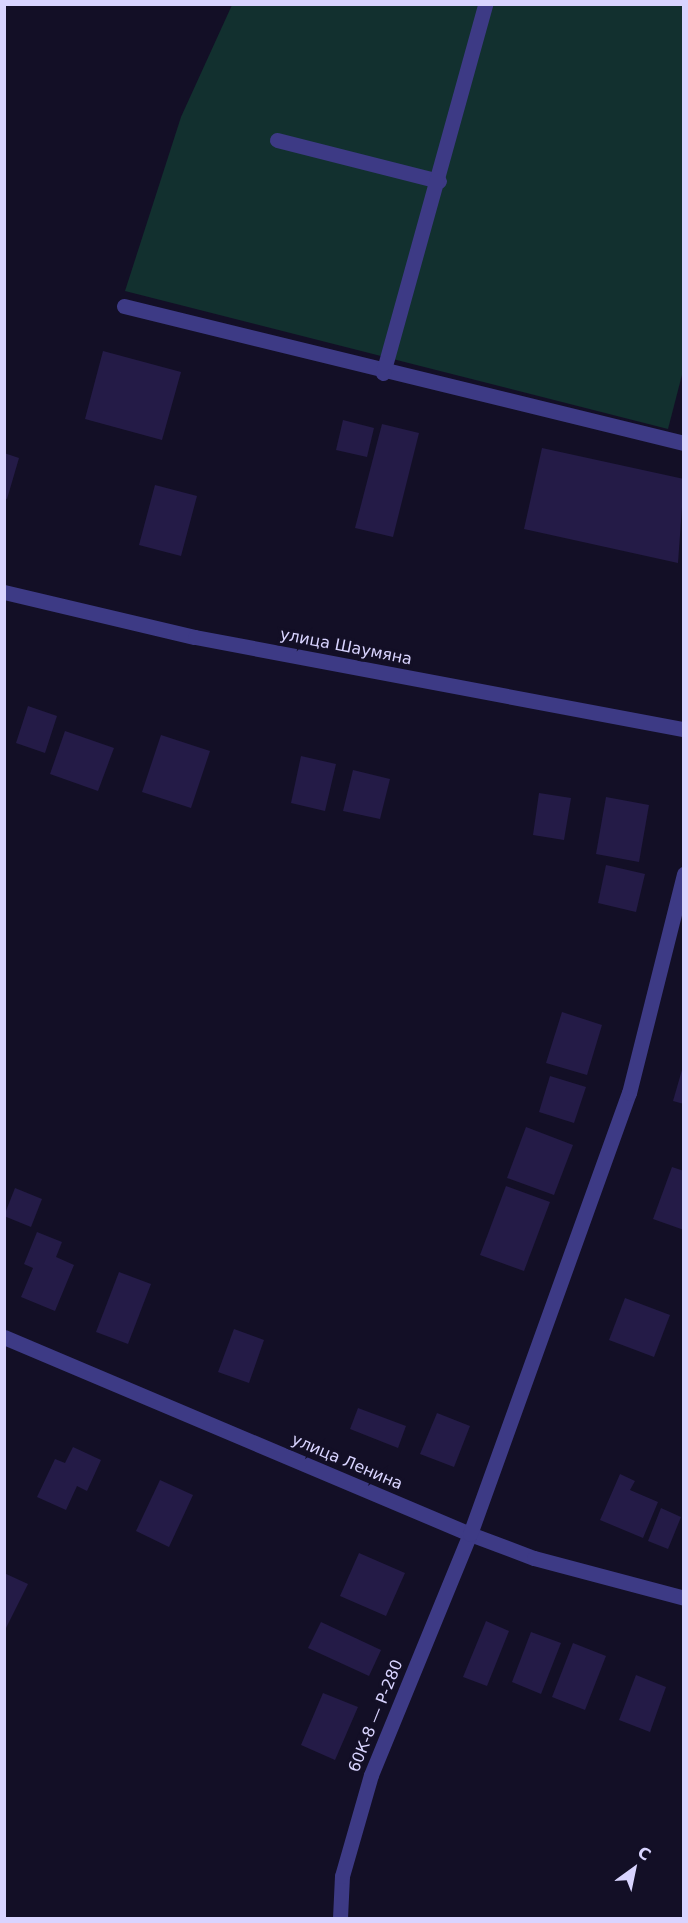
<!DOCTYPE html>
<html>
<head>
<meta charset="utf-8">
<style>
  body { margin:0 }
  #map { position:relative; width:688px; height:1923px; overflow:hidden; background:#130f26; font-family:"DejaVu Sans",sans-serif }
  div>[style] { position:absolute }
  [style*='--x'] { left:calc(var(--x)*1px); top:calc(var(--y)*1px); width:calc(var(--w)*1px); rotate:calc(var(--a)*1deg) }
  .green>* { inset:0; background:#12302f }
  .building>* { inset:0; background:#241b47 }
  .minor>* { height:15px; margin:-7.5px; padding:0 7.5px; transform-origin:7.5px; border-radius:7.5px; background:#3d3a85 }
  span { translate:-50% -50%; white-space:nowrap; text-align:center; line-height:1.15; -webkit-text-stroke:6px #130f26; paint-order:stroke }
  .street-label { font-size:16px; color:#d9d4ff }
  .frame { position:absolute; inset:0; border:6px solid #d9d4ff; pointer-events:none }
  .north { position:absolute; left:604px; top:1839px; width:60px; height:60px; -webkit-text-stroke:4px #130f26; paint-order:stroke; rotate:33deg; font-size:16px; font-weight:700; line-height:24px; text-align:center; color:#d9d4ff }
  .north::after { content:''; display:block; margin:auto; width:21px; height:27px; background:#d9d4ff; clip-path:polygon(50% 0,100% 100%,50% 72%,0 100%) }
</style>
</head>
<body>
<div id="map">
  <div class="green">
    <i style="clip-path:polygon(232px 5px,683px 5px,684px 367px,668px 429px,125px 291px,181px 117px)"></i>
  </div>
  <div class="building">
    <i style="clip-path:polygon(103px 351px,181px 372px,162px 440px,85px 419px)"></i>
    <i style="clip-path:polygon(343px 420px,374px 428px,367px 457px,336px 450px)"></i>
    <i style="clip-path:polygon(382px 424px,419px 433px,393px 537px,355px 528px)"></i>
    <i style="clip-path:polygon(542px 448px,684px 479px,678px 563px,524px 529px)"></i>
    <i style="clip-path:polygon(4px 453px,19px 458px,7px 499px,4px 498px)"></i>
    <i style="clip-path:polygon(155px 485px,197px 496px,181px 556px,139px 545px)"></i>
    <i style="clip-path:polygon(28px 706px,57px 716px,45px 753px,16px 743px)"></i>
    <i style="clip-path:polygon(65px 731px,114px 748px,98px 791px,50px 774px)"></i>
    <i style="clip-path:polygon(161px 735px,210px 751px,191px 808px,142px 792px)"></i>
    <i style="clip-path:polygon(301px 756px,336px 764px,325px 811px,291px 803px)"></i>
    <i style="clip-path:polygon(353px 770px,390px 779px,380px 819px,343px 811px)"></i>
    <i style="clip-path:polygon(539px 793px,571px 798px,564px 840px,533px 835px)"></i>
    <i style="clip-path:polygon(606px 797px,649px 805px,639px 862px,596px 854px)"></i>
    <i style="clip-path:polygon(606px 865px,645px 874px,636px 912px,598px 903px)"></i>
    <i style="clip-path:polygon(562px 1012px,602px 1025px,587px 1075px,546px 1063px)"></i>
    <i style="clip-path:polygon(684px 1063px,684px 1104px,673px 1101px)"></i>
    <i style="clip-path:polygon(550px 1076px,586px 1087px,574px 1123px,539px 1112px)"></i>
    <i style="clip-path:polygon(526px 1127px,573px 1145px,554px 1195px,507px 1178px)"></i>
    <i style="clip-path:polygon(672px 1167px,684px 1171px,684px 1230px,653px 1219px)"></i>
    <i style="clip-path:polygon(506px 1186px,550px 1202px,524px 1271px,480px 1255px)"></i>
    <i style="clip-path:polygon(15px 1188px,42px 1199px,31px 1227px,4px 1216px)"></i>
    <i style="clip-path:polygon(37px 1232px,62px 1242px,56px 1257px,74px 1265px,55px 1311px,21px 1297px,33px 1268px,24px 1264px)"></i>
    <i style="clip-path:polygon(119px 1272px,151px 1284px,128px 1344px,96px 1332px)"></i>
    <i style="clip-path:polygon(625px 1298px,670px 1315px,654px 1357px,609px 1340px)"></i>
    <i style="clip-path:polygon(234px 1329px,264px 1340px,249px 1383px,218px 1372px)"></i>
    <i style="clip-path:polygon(358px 1408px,406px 1426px,398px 1448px,350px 1429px)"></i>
    <i style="clip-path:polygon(437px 1413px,470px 1426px,454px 1467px,420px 1454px)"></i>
    <i style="clip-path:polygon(73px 1447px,101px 1460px,87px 1491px,77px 1486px,66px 1510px,37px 1497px,55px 1459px,65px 1463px)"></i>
    <i style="clip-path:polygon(620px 1474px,635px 1481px,630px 1490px,658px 1502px,643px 1538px,600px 1520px)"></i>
    <i style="clip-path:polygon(160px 1480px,193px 1495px,169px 1547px,136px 1531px)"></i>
    <i style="clip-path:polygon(661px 1508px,681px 1517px,668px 1549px,648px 1541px)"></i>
    <i style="clip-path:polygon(359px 1553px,405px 1573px,386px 1616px,340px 1596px)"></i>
    <i style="clip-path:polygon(4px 1573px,28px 1584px,4px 1632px)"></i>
    <i style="clip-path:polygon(486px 1621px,509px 1631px,487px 1686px,463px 1677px)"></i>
    <i style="clip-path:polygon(321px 1622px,381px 1650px,369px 1676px,308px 1648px)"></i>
    <i style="clip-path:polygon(531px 1632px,561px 1643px,541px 1694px,512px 1682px)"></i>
    <i style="clip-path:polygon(573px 1643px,606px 1656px,585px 1710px,552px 1697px)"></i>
    <i style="clip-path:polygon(636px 1675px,666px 1687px,650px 1732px,619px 1720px)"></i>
    <i style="clip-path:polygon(323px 1693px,358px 1707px,335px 1760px,301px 1745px)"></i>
  </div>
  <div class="minor">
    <i style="--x:277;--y:140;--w:167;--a:14.2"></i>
    <i style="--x:124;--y:306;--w:577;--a:13.75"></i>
    <i style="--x:383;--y:373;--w:383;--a:-74.5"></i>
    <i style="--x:4;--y:592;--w:196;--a:13.3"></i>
    <i style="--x:195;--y:637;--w:498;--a:10.7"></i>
    <i style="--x:4;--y:1337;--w:506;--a:22.92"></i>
    <i style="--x:470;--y:1534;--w:68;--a:20.6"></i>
    <i style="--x:534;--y:1558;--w:155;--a:14.9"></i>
    <i style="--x:340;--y:1918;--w:42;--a:-87.3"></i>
    <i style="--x:342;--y:1876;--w:105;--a:-74"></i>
    <i style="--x:371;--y:1775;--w:261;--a:-67.7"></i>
    <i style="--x:470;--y:1534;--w:469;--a:-70.2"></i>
    <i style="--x:629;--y:1093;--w:226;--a:-75.9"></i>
  </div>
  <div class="street-label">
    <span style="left:346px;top:647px;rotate:11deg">улица Шаумяна</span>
    <span style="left:347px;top:1462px;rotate:23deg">улица Ленина</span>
    <span style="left:376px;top:1716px;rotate:-68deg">60К-8 — Р-280</span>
  </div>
  <div class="frame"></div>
  <div class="north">С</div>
</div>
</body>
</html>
